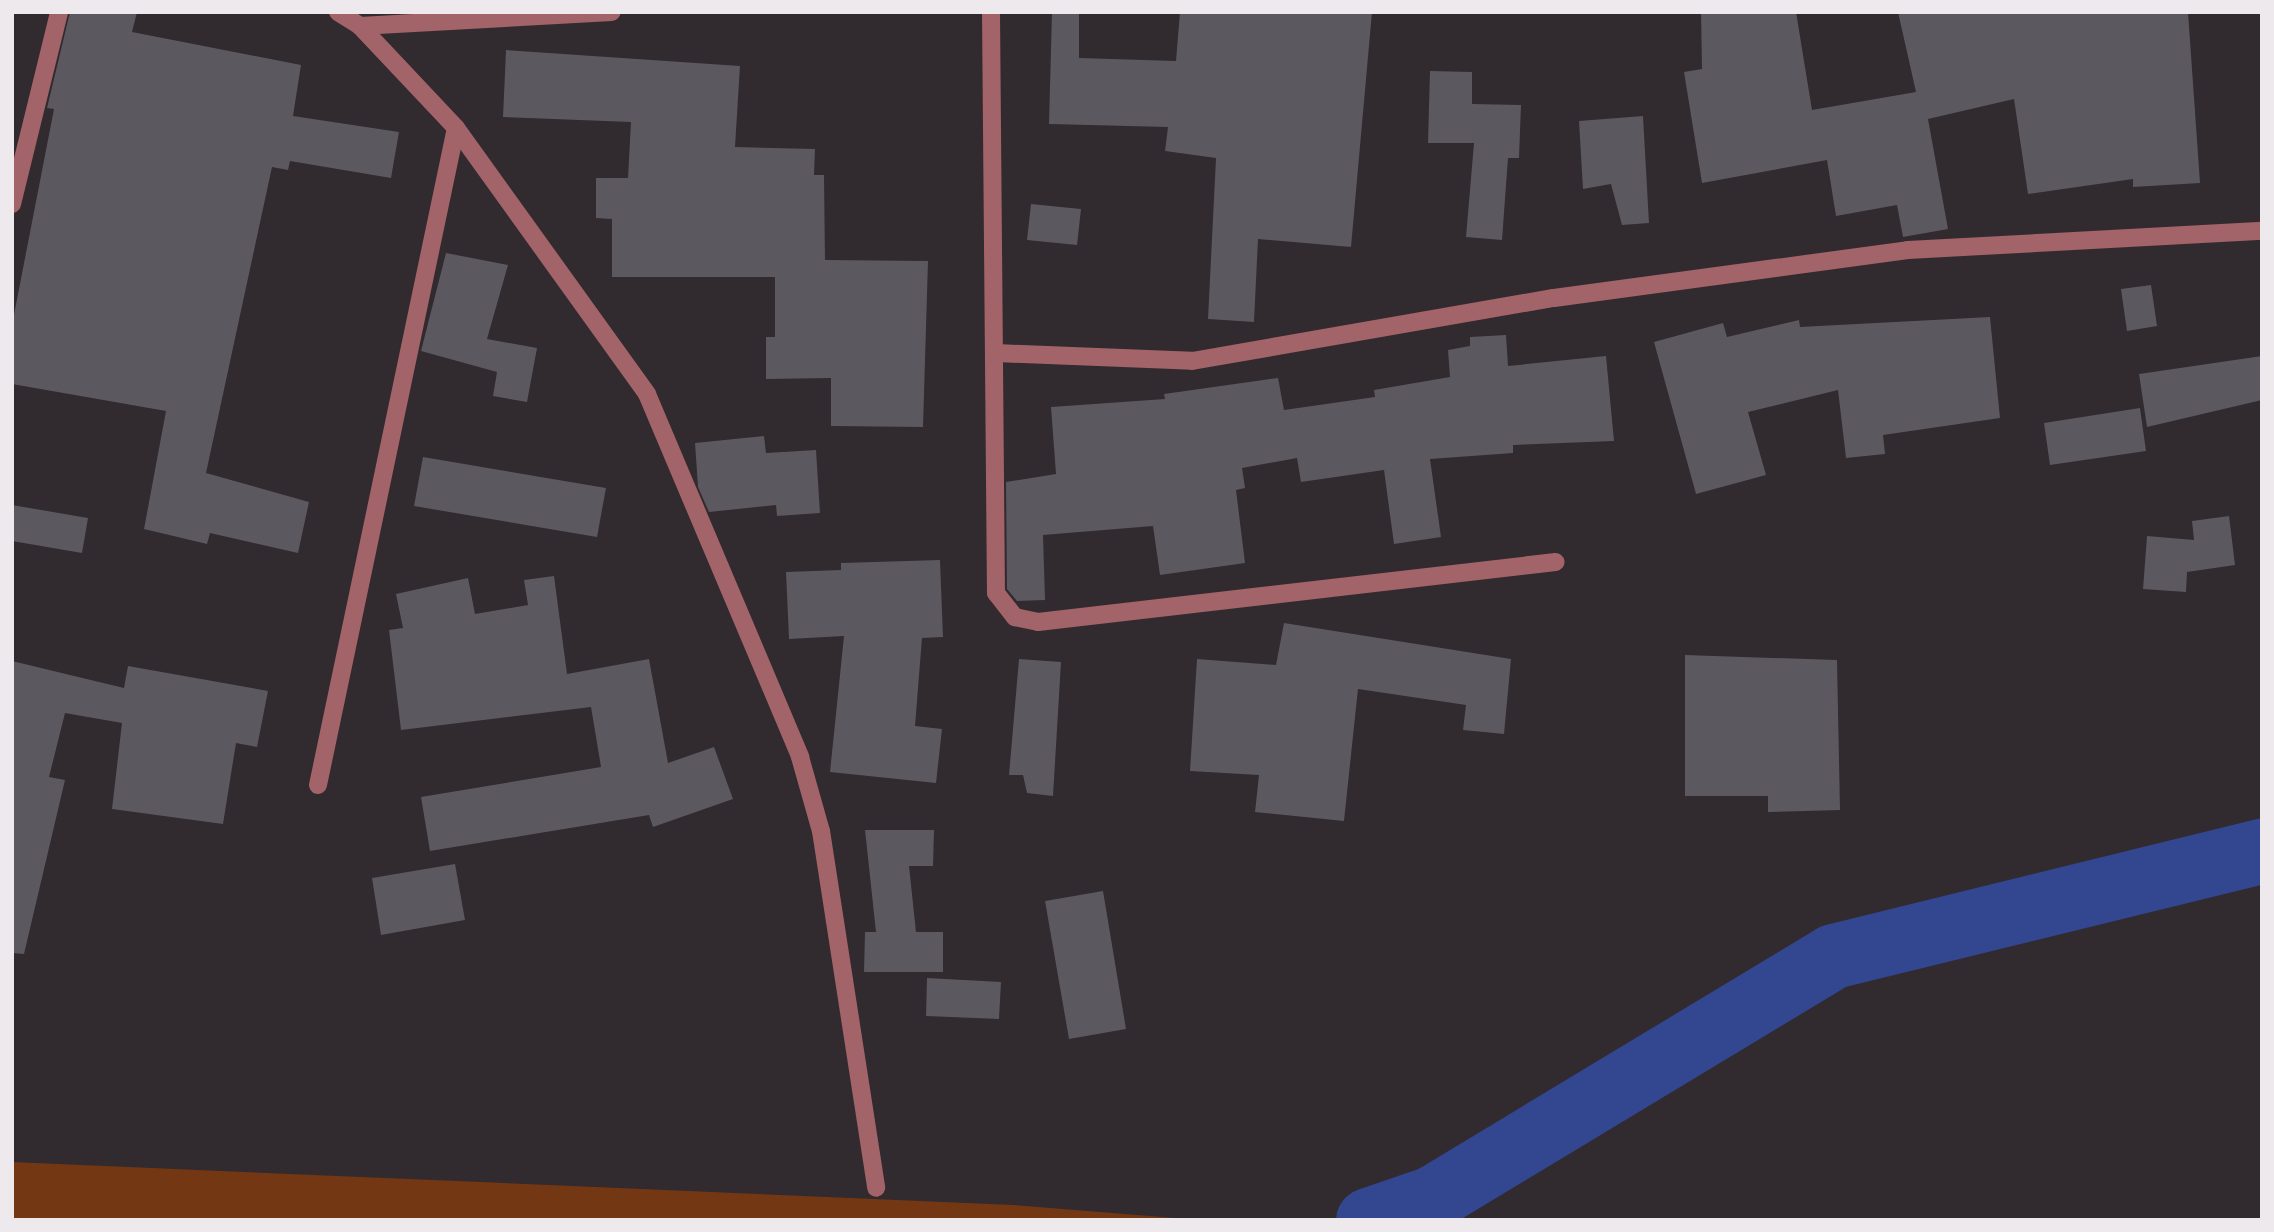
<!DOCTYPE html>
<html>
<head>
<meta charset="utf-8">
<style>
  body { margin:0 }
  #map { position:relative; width:2274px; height:1232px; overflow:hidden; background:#312a2f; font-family:Karla,sans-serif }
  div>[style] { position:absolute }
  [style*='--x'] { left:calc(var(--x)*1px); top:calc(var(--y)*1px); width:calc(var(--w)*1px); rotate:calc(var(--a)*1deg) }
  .green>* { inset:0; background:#733714 }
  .river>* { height:65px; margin:-32.5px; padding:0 32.5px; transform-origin:32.5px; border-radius:32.5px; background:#334690 }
  .building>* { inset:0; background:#5b585f }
  .minor>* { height:18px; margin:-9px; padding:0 9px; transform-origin:9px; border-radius:9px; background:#a26369 }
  span { translate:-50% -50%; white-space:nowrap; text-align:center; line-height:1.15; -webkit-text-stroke:6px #272125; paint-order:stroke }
  .frame { position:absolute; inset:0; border:14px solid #ede9ec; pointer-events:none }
</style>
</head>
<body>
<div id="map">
  <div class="green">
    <i style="clip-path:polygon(12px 1162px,1014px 1205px,1200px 1220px,12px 1220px)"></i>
  </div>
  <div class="river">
    <i style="--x:1368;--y:1220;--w:68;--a:-19"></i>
    <i style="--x:1432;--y:1198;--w:468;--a:-31.1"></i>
    <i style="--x:1833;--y:956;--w:442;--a:-13.8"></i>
  </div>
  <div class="building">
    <i style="clip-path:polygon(70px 12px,137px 12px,132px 32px,301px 65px,293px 116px,399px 132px,391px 178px,290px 161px,288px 170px,272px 167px,206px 473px,309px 502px,298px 553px,210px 533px,207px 544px,144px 529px,166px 411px,12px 384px,12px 325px,54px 109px,47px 108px)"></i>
    <i style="clip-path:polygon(1052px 12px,1079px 12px,1079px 58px,1176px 61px,1180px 12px,1372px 12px,1351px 247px,1258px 239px,1254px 322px,1208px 319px,1216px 158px,1165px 151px,1168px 127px,1049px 124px)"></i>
    <i style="clip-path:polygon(1701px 12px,1796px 12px,1812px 110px,1916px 92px,1898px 12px,2188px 12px,2200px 183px,2133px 187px,2133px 179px,2028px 194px,2014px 99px,1928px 119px,1948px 229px,1903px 237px,1897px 205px,1836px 216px,1827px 160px,1702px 183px,1684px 72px,1702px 69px)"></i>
    <i style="clip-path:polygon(506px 50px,740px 66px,735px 147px,815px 149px,814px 175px,824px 175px,825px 260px,928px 261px,923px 427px,831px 426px,831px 378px,766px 379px,766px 337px,775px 337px,775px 277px,612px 277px,612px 219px,596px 218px,596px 178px,628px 178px,631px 122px,503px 117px)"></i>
    <i style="clip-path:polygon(1430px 71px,1472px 72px,1472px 104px,1521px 105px,1519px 158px,1508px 158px,1502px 240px,1466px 237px,1474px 143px,1428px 143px)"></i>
    <i style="clip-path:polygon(1643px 116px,1649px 223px,1622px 225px,1611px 184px,1583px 189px,1579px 121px)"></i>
    <i style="clip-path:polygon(1031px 204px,1081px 209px,1077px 245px,1027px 240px)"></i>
    <i style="clip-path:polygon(446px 253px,508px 265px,487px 339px,537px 348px,527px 402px,493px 396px,497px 372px,421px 351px)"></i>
    <i style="clip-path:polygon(2151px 285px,2157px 326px,2127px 331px,2121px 289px)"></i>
    <i style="clip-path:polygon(1990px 317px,2000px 418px,1883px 435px,1885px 454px,1846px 458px,1838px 390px,1748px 412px,1766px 475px,1696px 494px,1654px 342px,1723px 323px,1727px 337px,1799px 320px,1800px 327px)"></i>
    <i style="clip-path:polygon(1506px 335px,1508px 366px,1606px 356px,1614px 441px,1513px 445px,1513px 453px,1430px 459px,1441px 537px,1394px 544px,1384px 470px,1301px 482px,1297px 458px,1242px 468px,1245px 488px,1236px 490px,1245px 563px,1160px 575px,1153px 526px,1043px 535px,1045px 600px,1017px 601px,1007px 589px,1006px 482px,1056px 474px,1051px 407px,1165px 399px,1164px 394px,1278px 378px,1284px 410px,1375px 397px,1374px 390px,1450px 377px,1448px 350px,1470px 346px,1470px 337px)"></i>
    <i style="clip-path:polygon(2262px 356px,2262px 400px,2147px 427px,2139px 374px)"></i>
    <i style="clip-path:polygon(2140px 408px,2146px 451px,2050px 465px,2044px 423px)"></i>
    <i style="clip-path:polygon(764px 436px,766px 453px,816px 450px,820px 513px,777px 516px,776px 505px,709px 512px,698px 487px,695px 443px)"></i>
    <i style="clip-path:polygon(423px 457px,606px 488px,597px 537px,414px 506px)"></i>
    <i style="clip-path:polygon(12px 505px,88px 518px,82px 553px,12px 541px)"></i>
    <i style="clip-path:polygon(2229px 516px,2235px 565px,2187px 572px,2186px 592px,2143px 589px,2147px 536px,2194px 540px,2192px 521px)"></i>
    <i style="clip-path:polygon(940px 560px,943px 637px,922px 638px,915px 726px,942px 729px,936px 783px,830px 772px,844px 636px,789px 639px,786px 572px,841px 570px,841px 563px)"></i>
    <i style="clip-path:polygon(554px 576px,567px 674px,649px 659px,668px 763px,714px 747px,733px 799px,653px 827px,649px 815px,430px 851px,421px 797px,601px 767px,591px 707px,401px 730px,389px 630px,403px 628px,396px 594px,468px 578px,475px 614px,528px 605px,524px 580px)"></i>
    <i style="clip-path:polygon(1284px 623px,1511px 659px,1504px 734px,1463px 730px,1466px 705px,1358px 689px,1344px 821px,1255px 812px,1259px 775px,1190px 771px,1197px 659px,1276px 665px)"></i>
    <i style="clip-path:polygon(1685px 655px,1837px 660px,1840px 810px,1768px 812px,1768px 796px,1685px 796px)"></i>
    <i style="clip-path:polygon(1019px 659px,1061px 662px,1053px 796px,1027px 793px,1023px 775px,1009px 775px)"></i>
    <i style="clip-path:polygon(12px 661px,124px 688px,128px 666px,268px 691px,257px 747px,236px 743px,223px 824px,112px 809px,122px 723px,65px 713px,49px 777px,65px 780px,24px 954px,12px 953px)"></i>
    <i style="clip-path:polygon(865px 830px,934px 830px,933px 866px,909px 866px,916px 932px,943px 932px,943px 972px,864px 972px,865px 932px,876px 932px)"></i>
    <i style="clip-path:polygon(455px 864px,465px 920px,381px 935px,372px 878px)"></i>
    <i style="clip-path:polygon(1103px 891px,1126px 1029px,1069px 1039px,1045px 901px)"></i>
    <i style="clip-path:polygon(927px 978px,1001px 982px,999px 1019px,926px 1016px)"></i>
  </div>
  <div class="minor">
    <i style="--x:338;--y:12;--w:26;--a:32"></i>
    <i style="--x:360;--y:26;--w:140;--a:46.7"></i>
    <i style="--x:456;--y:128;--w:327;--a:54.3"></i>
    <i style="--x:647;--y:394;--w:394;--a:67.1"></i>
    <i style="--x:800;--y:757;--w:77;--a:74.2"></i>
    <i style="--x:821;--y:831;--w:361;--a:81.2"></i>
    <i style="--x:991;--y:12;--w:581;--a:89.51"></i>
    <i style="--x:996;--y:593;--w:31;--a:52"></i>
    <i style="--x:1015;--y:617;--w:24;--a:12"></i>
    <i style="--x:1038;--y:622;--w:521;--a:-6.61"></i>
    <i style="--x:360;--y:26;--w:252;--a:-3.2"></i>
    <i style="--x:12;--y:204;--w:198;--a:-76.2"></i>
    <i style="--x:996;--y:353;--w:196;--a:2.3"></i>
    <i style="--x:1192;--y:361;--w:367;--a:-9.9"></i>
    <i style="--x:1554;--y:298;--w:357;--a:-7.7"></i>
    <i style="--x:1908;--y:250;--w:355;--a:-3.1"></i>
    <i style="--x:318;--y:785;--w:671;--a:-78.14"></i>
  </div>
  <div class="frame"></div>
</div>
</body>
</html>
